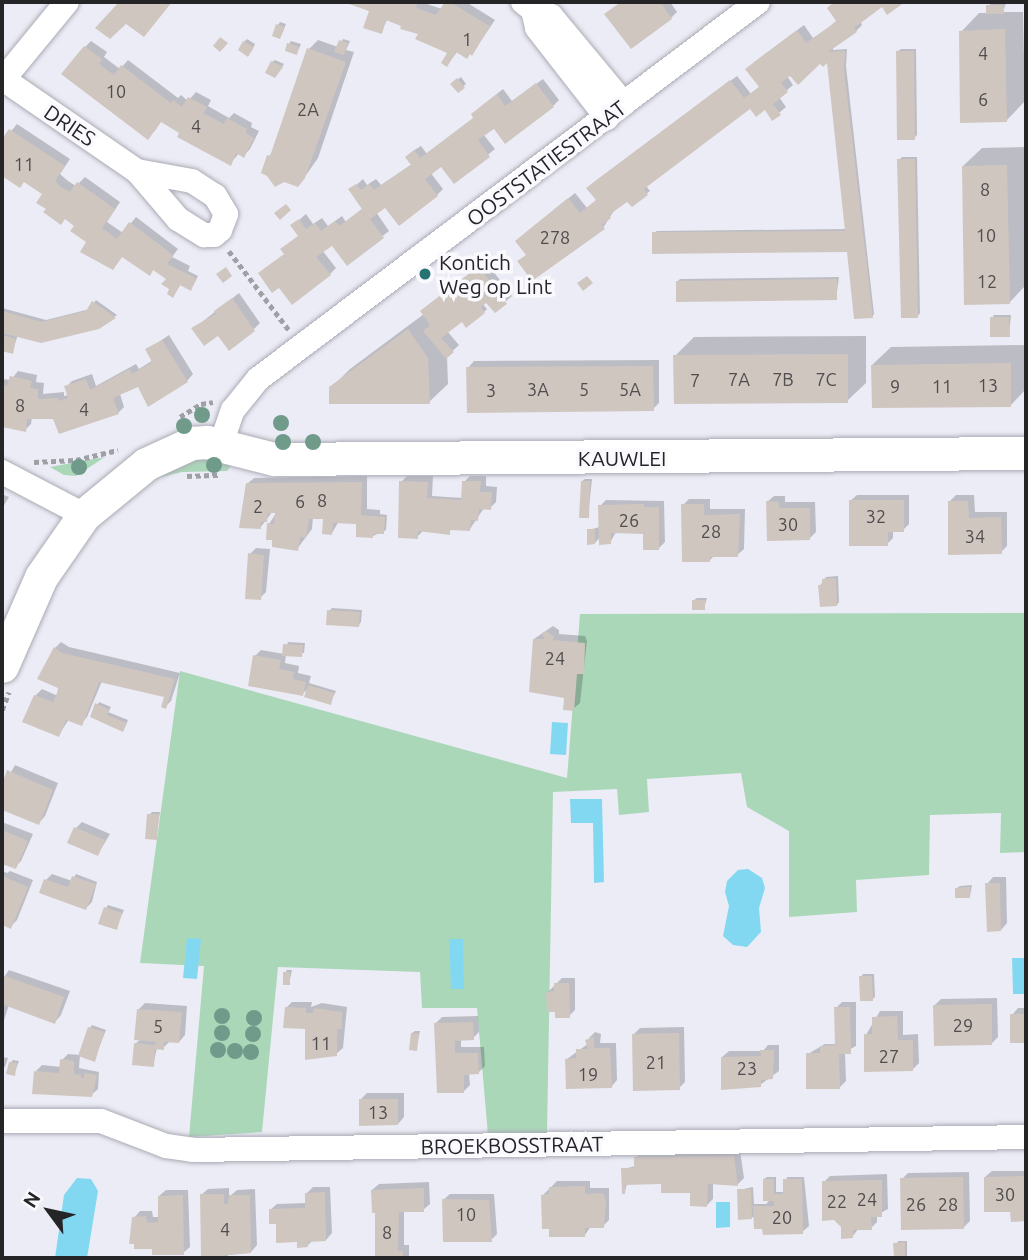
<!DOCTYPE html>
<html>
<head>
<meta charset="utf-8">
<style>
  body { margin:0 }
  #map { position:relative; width:1028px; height:1260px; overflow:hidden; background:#ececf6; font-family:Ubuntu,sans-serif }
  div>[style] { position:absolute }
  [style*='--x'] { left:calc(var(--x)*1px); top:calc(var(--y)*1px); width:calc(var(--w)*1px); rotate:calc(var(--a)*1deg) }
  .green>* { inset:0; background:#abd7b9 }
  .water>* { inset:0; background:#83d8f1 }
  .shadow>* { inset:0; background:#0003 }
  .building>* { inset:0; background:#d0c6c0 }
  .path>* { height:4.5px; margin-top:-2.25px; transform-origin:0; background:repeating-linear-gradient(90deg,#9f9fa6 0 5px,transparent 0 8.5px) }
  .roads { filter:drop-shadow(0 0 2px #ababb5) drop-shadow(0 0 2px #ababb5) }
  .street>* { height:24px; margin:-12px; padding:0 12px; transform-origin:12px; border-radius:12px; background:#fff }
  .secondary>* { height:33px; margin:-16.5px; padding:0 16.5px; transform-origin:16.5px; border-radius:16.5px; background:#fff }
  .trees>* { width:16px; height:16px; margin:-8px; border-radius:50%; background:#709a8a }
  .dots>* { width:19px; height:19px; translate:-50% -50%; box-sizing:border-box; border:4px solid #fafafe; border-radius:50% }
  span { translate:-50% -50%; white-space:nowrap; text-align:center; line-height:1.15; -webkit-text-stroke:7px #fafafe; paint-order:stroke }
  .number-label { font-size:18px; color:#504d4e }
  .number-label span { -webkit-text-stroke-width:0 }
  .street-label { font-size:21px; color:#252528 }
  .poi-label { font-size:21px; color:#252528 }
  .left { translate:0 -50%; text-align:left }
  .frame { position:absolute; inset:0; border:4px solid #252528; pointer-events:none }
  .north { position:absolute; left:14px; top:1176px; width:70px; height:70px; -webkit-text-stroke:5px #fafafe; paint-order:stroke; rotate:303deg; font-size:19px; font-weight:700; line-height:28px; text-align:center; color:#252528 }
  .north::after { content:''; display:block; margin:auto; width:24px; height:32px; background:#252528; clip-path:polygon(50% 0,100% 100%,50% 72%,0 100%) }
</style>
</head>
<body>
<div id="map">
  <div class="green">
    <i style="clip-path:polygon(105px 457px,76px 476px,64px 475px,50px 467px)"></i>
    <i style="clip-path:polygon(204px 458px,235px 461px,227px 471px,182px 472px,152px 479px,190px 460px)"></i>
    <i style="clip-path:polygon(1026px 613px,1026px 852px,1000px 853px,1001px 813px,930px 815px,929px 875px,856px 880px,857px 912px,789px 917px,789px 831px,747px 807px,741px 773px,647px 779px,649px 812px,619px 815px,617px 789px,553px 792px,547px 1134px,488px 1135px,477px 1008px,422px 1008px,420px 972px,278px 967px,262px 1132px,189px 1137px,204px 966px,140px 963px,180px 671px,567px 778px,580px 614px)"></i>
  </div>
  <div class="water">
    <i style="clip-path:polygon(552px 722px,568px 723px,566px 755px,550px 754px)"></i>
    <i style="clip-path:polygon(570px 799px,602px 799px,604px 882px,594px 883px,593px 823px,571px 823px)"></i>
    <i style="clip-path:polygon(748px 869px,762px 878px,765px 888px,759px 908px,761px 932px,747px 947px,733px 945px,723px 936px,729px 906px,725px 892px,727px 881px,738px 870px)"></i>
    <i style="clip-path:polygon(187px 938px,201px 939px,197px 979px,183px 978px)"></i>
    <i style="clip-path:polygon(449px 939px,463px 939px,464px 989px,451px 989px)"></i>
    <i style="clip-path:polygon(1012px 958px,1026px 958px,1026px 994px,1013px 994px)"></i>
    <i style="clip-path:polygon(77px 1178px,91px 1179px,98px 1191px,87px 1258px,55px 1258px,64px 1195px)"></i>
    <i style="clip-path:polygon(716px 1202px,730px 1202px,730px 1227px,716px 1228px)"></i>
  </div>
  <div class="shadow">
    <i style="clip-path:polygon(352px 2px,421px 2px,442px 9px,447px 2px,466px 2px,495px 20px,472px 54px,458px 51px,447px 65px,449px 52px,417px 38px,420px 34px,404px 25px,387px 20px,381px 32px,373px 4px)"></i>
    <i style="clip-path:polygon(623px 2px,670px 2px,677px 12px,671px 18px,613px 8px)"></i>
    <i style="clip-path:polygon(835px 2px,903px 2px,888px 12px,882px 5px,860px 21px,862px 25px,856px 31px,833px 45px,833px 50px,847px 49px,846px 66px,874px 314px,872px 317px,849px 250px,654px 233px,657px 231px,847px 229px,828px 59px,787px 76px,793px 85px,779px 97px,786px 107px,773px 118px,765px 108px,751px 107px,646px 186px,650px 191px,632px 205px,628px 199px,615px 209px,603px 228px,520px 261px,527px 254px,523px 235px,575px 193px,587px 208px,597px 200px,588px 188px,594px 182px,737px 76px,751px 94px,760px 86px,753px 63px,804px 25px,813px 38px,821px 34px,838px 20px,829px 8px)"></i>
    <i style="clip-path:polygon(990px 3px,1006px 3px,1003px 12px,1023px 12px,1025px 101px,1007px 120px,961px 32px,979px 13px,988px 13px)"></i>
    <i style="clip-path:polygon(280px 22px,286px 24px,280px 37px,278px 25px)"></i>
    <i style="clip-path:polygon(247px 39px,255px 44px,251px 52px,244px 42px)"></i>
    <i style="clip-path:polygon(343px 39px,350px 41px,346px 50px,354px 52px,318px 158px,304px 178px,269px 156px,274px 151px,309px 49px,318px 40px,338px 47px)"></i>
    <i style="clip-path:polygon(91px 41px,107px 52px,104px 57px,120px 69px,128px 60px,178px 98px,181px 95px,188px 101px,196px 92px,211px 100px,208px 106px,229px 118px,234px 113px,252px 123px,251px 127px,259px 131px,250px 149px,244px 155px,239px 153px,231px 163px,162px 120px,154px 132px,85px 47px)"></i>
    <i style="clip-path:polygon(291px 41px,301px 44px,297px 53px,289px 44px)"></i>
    <i style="clip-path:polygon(901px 49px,916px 49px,917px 135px,914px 138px,898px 51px)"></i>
    <i style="clip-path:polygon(275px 60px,284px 64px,278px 73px,272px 62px)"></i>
    <i style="clip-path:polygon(461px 77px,466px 84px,458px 91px,452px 84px)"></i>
    <i style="clip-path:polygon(543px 79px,559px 100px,553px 106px,494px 126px,483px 134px,495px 149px,454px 182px,441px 164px,430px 172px,443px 189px,437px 195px,385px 205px,376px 212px,389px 231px,347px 264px,332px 243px,322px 250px,336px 268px,330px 274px,285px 253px,300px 236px,299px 220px,306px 214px,313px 224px,322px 218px,328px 226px,342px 216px,346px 222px,363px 208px,351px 190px,363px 179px,367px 185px,376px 179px,381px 185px,412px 164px,413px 151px,421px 146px,427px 154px,475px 117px,479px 108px,503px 89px,512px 101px)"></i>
    <i style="clip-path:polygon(17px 124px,70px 159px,60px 174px,68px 181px,76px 186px,85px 177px,120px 202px,107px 222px,123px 233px,136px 217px,178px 249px,172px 257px,190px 266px,188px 271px,198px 276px,193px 286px,181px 284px,173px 296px,168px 278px,154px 269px,149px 274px,123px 256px,113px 268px,77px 226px,48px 209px,44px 194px,25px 180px,19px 186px,2px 174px,2px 142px)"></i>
    <i style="clip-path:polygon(1025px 147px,1026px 285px,1009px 303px,963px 166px,982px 148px)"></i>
    <i style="clip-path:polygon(902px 157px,917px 157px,920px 313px,918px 316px,899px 160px)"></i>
    <i style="clip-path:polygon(486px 262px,506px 288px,510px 284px,513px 288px,509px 292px,512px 296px,495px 311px,486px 300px,482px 303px,487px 309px,484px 312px,462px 319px,447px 331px,459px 345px,447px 356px,448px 384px,429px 402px,331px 388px,350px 369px,424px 314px,422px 311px,428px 305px)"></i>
    <i style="clip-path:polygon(839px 277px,836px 299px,678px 281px,680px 279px)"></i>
    <i style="clip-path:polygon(239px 293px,260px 323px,254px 329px,219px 333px,193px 329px)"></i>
    <i style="clip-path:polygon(96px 300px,117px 315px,98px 328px,18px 335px,12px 352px,2px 349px,2px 308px,46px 320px,90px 309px)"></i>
    <i style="clip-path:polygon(994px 315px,1011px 315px,1009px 335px,992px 318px)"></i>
    <i style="clip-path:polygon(169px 335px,193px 374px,187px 381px,139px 385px,120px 394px,124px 407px,118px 413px,32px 417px,31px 424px,25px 430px,2px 425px,2px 379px,11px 380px,18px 371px,37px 375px,36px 382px,44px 383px,43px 394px,64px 392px,64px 396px,68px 395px,66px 387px,72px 381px,92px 374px,96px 386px,136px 364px,139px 369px,153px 360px,147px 350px)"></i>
    <i style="clip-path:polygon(866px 336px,866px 383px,847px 401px,675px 356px,694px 337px)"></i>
    <i style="clip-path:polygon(1026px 345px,1026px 389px,1011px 405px,872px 365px,891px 347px)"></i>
    <i style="clip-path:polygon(659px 360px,659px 403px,653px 409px,468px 368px,474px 361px)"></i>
    <i style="clip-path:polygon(367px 476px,367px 509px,380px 510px,380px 514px,387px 515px,386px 530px,373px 536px,358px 522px,339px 521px,332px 533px,325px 518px,313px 517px,312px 529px,297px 549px,269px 524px,277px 512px,273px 511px,260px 528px,247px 484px,254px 478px)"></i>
    <i style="clip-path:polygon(407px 476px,433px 476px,432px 496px,463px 498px,464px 482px,470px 476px,486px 476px,486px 486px,497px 487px,496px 502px,490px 508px,484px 508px,470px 529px,452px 528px,449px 533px,423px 531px,417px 537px,401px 482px)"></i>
    <i style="clip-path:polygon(585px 479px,592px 479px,588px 516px,582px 481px)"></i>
    <i style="clip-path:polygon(4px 495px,9px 497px,3px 507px,2px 497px)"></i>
    <i style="clip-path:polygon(857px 495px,909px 495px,909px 524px,903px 530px,893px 530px,893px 538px,887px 544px,850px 501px)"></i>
    <i style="clip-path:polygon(956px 495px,974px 495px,975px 512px,1007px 512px,1007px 546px,1001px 552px,949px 502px)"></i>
    <i style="clip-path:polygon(774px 496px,785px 496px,785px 502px,815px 502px,816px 532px,809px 539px,767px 502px)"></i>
    <i style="clip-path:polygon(689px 499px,710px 499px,710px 509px,745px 509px,744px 549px,737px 555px,715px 555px,710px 560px,683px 505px)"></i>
    <i style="clip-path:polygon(606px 500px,664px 501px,665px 542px,659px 548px,645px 532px,616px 532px,610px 543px,600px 537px,595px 543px,588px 530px,600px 527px,600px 506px)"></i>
    <i style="clip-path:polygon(256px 548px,270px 549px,266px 592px,260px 598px,250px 554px)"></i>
    <i style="clip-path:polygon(838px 576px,839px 602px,837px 605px,820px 586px,826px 577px)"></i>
    <i style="clip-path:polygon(697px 598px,707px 598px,704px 608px,694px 600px)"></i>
    <i style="clip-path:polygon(332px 608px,362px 610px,361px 622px,359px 625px,329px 611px)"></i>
    <i style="clip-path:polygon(553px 626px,559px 630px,559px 634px,585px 636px,587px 641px,580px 703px,573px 709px,534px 639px)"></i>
    <i style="clip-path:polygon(61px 642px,69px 647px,180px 673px,171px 701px,165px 707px,166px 696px,102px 681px,87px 717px,81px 724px,69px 719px,59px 735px,24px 721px,35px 696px,42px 689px,58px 696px,60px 687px,55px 648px)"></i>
    <i style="clip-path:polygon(288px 642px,305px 643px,304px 653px,286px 654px,285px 663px,299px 666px,298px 673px,311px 676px,309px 683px,336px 691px,330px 703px,309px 688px,302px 694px,255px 656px,261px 650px,284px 654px)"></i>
    <i style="clip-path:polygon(99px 702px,111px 707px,108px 712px,128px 720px,125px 727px,92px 716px)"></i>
    <i style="clip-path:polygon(15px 765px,58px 783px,45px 816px,39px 823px,2px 808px,2px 788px)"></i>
    <i style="clip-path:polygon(152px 812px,160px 812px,156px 838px,149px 815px)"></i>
    <i style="clip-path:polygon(2px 822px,33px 834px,21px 861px,15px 867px,2px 863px)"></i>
    <i style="clip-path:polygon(82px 822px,110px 834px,98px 854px,76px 828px)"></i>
    <i style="clip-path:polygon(2px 871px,7px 873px,10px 871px,33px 880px,17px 920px,10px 927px,2px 923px)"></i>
    <i style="clip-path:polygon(52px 874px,72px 881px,76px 874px,97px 882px,92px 902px,86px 908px,46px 880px)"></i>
    <i style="clip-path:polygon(993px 877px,1006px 877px,1007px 923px,1001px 930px,987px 884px)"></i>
    <i style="clip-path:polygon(972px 885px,970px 896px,957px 888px,960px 886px)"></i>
    <i style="clip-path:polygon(108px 905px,124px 910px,116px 928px,106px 908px)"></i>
    <i style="clip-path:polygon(9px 970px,70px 991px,61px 1015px,55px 1022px,9px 1005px,2px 1026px,2px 980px)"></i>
    <i style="clip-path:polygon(287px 970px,292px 970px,289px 984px,285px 973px)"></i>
    <i style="clip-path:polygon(863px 974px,874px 974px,875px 997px,872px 999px,861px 977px)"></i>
    <i style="clip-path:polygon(562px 978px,575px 978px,575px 1010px,569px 1016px,548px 992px)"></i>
    <i style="clip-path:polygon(997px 998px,998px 1037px,991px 1044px,935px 1005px,941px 999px)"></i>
    <i style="clip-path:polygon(292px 1002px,312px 1002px,311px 1007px,322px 1003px,347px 1007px,343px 1048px,336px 1054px,286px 1008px)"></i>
    <i style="clip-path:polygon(842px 1002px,856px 1002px,856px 1046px,845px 1052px,846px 1081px,840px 1087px,808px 1054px,825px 1044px,836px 1044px,836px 1008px)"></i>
    <i style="clip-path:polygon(145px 1003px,187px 1006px,185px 1035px,179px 1042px,170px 1041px,163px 1048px,157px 1048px,153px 1065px,135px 1044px,141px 1039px,139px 1009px)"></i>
    <i style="clip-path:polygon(1018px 1008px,1026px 1008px,1026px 1041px,1012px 1041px,1012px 1015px)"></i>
    <i style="clip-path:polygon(880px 1011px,903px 1011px,903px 1035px,918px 1034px,919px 1063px,913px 1069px,866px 1035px)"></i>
    <i style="clip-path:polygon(478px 1016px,479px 1032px,473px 1038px,461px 1039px,461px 1047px,484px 1047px,485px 1066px,478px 1073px,469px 1073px,470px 1085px,464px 1091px,436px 1023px,442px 1017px)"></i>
    <i style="clip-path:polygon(92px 1025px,106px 1030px,94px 1060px,90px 1028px)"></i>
    <i style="clip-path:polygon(684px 1027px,685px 1082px,679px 1088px,634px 1034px,640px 1028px)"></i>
    <i style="clip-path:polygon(415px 1031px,420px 1031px,416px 1049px,412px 1033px)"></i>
    <i style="clip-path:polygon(595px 1032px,601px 1034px,600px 1043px,616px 1043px,617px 1080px,611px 1087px,567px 1059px,589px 1043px,589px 1038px)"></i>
    <i style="clip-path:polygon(768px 1045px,779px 1045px,779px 1071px,760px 1085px,722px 1057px,729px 1051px,763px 1051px)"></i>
    <i style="clip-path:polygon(68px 1054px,80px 1055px,79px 1068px,99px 1072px,98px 1089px,91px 1095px,36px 1071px,42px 1065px,61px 1067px,62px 1060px)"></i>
    <i style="clip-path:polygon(2px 1057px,8px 1058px,5px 1067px,2px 1067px)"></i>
    <i style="clip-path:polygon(13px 1060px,19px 1061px,14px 1074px,10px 1063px)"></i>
    <i style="clip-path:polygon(367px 1093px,404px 1093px,404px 1117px,398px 1124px,360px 1100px)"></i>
    <i style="clip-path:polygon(740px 1150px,744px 1178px,738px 1184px,713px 1183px,713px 1199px,707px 1205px,692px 1191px,663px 1183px,627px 1183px,625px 1192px,623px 1169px,636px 1166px,636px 1158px,642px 1151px)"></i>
    <i style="clip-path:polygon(992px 1171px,1026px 1171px,1026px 1219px,1012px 1220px,1012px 1213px,985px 1177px)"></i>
    <i style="clip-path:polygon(969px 1172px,970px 1221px,963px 1228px,902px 1179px,908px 1173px)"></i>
    <i style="clip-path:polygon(887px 1174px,888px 1209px,877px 1215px,877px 1222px,871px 1228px,859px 1228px,852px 1237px,824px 1182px,830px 1176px)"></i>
    <i style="clip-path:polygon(767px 1177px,776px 1177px,776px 1192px,784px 1192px,787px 1177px,804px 1177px,809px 1226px,802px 1232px,764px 1224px,755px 1217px,739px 1218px,739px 1190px,753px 1187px,754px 1204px,766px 1204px,771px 1199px,764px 1179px)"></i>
    <i style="clip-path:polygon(557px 1181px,590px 1181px,590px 1188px,609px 1188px,609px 1220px,603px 1226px,591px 1226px,585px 1235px,543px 1195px)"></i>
    <i style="clip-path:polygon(429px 1182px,430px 1204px,423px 1210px,404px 1210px,404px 1245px,409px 1245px,409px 1258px,377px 1258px,377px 1211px,372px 1190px,379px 1184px)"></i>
    <i style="clip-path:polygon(313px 1187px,330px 1187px,332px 1233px,326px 1240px,313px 1240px,307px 1246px,277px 1222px,270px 1210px,277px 1204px,307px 1203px,307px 1193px)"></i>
    <i style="clip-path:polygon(229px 1188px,229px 1197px,237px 1190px,255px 1189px,257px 1245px,251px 1252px,229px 1252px,227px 1258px,203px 1258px,201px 1195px,208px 1189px)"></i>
    <i style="clip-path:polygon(166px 1190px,188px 1190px,190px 1247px,183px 1253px,154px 1247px,134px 1218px,140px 1211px,152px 1211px,153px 1217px,160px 1217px,159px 1196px)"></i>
    <i style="clip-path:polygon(450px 1194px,494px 1194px,497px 1234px,491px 1240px,443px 1200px)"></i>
    <i style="clip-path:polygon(898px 1241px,907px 1241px,907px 1258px,896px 1258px)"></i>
  </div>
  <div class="building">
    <i style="clip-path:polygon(119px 2px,172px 2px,144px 37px,126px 24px,110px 39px,95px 28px)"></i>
    <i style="clip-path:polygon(350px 2px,418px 2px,416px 8px,436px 15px,445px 2px,450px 2px,490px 26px,472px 56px,470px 54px,467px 59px,456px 52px,447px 67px,441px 63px,447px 53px,415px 39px,418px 34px,400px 29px,401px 26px,386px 20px,382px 34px,363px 28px,369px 11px,349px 4px)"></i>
    <i style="clip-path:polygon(621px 2px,663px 2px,661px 3px,672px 19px,631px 49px,604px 14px)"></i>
    <i style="clip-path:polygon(834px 2px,905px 2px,887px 15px,882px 7px,854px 28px,857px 32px,828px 52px,845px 51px,844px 70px,873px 318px,854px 319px,847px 252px,652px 254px,652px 232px,845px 231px,827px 63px,823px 67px,820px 64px,798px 85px,790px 76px,781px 83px,788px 92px,773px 104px,781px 115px,772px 121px,765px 110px,756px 117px,750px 109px,644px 189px,648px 195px,632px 207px,627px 202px,609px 215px,611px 218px,602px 225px,605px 229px,532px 281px,517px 261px,526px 255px,515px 241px,568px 198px,580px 213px,596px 200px,586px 188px,730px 80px,744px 98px,759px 87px,745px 69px,797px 30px,806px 43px,830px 26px,836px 21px,827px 8px)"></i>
    <i style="clip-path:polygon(986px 5px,1004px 5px,1004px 14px,986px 14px)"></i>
    <i style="clip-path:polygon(276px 24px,285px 27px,280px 39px,272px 36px)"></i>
    <i style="clip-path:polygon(1005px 29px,1007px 122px,960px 123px,959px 31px)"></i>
    <i style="clip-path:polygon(220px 37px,228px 43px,220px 52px,213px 46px)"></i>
    <i style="clip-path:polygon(339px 40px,348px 43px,344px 55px,334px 52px)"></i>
    <i style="clip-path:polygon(243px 41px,254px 47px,248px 57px,238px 50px)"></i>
    <i style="clip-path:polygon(287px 43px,299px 47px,297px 55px,285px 51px)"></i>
    <i style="clip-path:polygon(84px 46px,102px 59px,99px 64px,114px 75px,121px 65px,171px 103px,173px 100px,182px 107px,188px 97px,207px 107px,203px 113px,224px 124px,227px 118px,247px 129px,246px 133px,254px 138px,244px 158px,236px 153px,231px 166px,177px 137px,179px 133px,161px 122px,148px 140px,61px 74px)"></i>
    <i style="clip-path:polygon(307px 48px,346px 62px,305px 178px,298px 187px,284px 182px,275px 187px,267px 176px,261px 173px,267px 155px,270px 156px)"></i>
    <i style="clip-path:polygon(896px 51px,914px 51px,915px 140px,897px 140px)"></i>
    <i style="clip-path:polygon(271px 61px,283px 67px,275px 78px,265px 73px)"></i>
    <i style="clip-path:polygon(457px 78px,465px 88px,458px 93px,450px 84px)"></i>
    <i style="clip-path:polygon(536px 83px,554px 107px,505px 144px,494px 129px,478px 140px,490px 157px,454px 184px,441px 167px,432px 174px,425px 179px,438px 196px,399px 226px,385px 208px,370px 219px,384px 238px,347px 266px,332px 246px,316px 257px,331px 275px,292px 305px,279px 288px,272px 293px,258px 273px,284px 254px,280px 249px,298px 236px,290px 225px,299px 219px,306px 229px,315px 223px,321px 231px,335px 221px,339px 226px,362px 209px,348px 189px,356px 184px,361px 190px,369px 184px,374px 190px,411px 165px,405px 157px,414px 150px,420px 158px,473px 118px,471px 114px,497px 94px,505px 106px)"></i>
    <i style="clip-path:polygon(9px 129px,65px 166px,55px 181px,61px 187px,70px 192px,77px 182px,115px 209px,102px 228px,117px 239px,129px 222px,167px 250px,173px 256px,167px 264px,196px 278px,191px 291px,180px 285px,173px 298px,167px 294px,169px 289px,161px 284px,166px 279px,153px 270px,150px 276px,122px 257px,113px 270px,80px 252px,86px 242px,70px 231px,74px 226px,65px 219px,61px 225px,43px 212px,46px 209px,36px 203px,42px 194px,24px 182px,20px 188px,2px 176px,2px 139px)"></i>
    <i style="clip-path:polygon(897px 159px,915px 159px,918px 318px,901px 318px)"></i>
    <i style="clip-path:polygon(1007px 165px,1010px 304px,964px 305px,962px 166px)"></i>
    <i style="clip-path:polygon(286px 204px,291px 210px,280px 220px,274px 213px)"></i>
    <i style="clip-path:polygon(479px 266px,498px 292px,507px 285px,512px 292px,503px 298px,507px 304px,495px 313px,486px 303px,481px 307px,485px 313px,466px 328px,462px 322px,441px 338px,454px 352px,446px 359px,423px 331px,430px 325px,420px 311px)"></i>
    <i style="clip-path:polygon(226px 267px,232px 276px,223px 283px,216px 274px)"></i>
    <i style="clip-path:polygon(587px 276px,593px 283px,583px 291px,577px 283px)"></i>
    <i style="clip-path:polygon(837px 279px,837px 300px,676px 302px,676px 281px)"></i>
    <i style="clip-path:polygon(232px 298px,255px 331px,229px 351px,218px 336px,204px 346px,191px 328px,216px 314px,214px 311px)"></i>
    <i style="clip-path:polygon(92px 301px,116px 318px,99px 329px,41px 343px,2px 333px,2px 311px,42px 322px,86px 311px)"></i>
    <i style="clip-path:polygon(990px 317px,1009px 317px,1010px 337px,990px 337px)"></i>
    <i style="clip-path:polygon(408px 329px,428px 358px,430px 404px,329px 404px,329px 387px)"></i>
    <i style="clip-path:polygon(2px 335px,16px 339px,13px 354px,2px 351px)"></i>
    <i style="clip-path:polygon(162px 340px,188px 382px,148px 407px,138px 387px,113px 398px,119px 414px,59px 434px,53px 419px,27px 419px,26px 432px,2px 427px,2px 385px,7px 386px,10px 376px,32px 381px,30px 388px,38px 389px,38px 399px,58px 398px,58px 401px,68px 398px,64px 386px,86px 379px,90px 390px,130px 369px,132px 374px,152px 362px,145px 349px)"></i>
    <i style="clip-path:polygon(848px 354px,848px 403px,674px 404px,673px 355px)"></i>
    <i style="clip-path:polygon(1011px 363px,1011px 407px,872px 408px,871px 365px)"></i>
    <i style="clip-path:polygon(653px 366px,654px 411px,467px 413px,466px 367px)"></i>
    <i style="clip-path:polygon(399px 481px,428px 482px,427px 498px,461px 500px,462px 481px,481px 481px,480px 492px,492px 492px,491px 510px,479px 509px,478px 521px,471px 520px,470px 531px,450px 530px,450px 535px,418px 531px,418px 539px,398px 538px)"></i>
    <i style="clip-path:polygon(581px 481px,590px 481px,589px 518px,579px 518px)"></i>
    <i style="clip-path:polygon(362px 482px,361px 515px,385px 517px,384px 534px,373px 534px,373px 538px,356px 537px,356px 524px,333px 523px,332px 535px,322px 534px,323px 519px,309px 519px,306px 538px,300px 537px,298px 551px,272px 547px,272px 540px,266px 540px,267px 523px,274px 524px,275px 513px,268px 513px,267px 522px,261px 522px,261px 529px,239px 528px,246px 483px)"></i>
    <i style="clip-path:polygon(849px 500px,904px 500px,904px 532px,888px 532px,888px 546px,849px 546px)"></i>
    <i style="clip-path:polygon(766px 501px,779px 502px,779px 508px,810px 508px,810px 540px,767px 541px)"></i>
    <i style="clip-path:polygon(948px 501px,968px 501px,969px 518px,1001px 517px,1002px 554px,948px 555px)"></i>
    <i style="clip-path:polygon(644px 504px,644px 507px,659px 507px,659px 550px,643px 550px,643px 534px,611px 533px,611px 544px,599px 545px,598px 505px)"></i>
    <i style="clip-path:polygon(681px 504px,704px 504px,704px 515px,740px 514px,738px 557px,710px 557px,710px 562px,682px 562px)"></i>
    <i style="clip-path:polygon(587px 529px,595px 529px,595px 544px,587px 545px)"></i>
    <i style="clip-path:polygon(248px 553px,264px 555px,261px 600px,245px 599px)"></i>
    <i style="clip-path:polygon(836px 578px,837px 606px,820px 607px,818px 585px,822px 585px,822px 579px)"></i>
    <i style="clip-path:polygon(692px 600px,705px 600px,705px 610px,692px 610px)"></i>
    <i style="clip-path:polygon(327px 610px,360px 612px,359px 627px,326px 625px)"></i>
    <i style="clip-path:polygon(546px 631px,554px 636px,553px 640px,585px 643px,584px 674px,577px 674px,574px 711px,563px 710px,564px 698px,529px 692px,533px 639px,544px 639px,542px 633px)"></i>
    <i style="clip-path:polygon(283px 644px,303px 645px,302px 657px,282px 656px)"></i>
    <i style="clip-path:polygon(54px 647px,62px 653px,175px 679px,166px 709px,161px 707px,164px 697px,99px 682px,82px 726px,66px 720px,59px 737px,22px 722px,34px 695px,53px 702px,57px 693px,58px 688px,37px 679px)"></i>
    <i style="clip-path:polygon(253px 655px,281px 660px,279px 669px,294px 672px,293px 679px,306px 682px,303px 696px,248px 686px)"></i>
    <i style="clip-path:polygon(308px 685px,334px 693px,331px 705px,304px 697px)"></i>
    <i style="clip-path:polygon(95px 703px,110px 710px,107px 715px,127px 723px,123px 732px,90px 717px)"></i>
    <i style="clip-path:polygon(7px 770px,53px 790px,39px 825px,2px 810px,2px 784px)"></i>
    <i style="clip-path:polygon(147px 814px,159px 814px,157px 840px,145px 839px)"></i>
    <i style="clip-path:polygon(74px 827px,105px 840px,98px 856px,67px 843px)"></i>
    <i style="clip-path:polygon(2px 830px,28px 841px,16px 869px,2px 864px)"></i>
    <i style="clip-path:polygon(2px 876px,28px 887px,11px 929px,2px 925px)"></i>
    <i style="clip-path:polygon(72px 876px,96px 884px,86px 910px,39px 893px,44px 879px,68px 887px)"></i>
    <i style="clip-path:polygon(985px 883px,1000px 883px,1001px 931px,987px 932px)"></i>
    <i style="clip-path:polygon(970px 887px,970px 898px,955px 898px,955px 888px)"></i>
    <i style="clip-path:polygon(104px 907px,122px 913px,117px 930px,98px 924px)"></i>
    <i style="clip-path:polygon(283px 972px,290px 972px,290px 985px,283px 985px)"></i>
    <i style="clip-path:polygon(2px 975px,64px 997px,55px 1024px,4px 1005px,2px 1010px)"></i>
    <i style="clip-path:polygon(859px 976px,872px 976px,873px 1001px,860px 1001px)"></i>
    <i style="clip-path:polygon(554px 983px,569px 983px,570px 1018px,555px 1018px,555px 1012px,547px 1012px,546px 992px,554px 991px)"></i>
    <i style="clip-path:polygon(992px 1004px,992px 1045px,934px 1046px,933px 1005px)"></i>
    <i style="clip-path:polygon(285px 1007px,306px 1008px,306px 1013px,313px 1013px,314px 1008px,342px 1012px,342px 1029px,337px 1029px,337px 1056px,305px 1060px,305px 1029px,283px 1028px)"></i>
    <i style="clip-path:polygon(834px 1007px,850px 1007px,851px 1054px,839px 1054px,840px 1089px,806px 1089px,806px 1053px,820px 1053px,820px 1046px,835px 1045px)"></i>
    <i style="clip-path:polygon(137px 1009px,182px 1012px,179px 1043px,164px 1042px,164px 1050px,155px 1049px,154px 1067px,132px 1065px,134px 1043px,155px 1045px,156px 1042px,134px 1040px)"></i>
    <i style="clip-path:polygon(1010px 1014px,1026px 1014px,1026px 1043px,1010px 1043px)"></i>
    <i style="clip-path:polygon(897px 1016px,898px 1040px,913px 1040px,913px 1071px,864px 1072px,864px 1034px,872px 1034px,872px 1017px)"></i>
    <i style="clip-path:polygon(473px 1022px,474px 1040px,455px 1041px,455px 1053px,478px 1053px,479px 1074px,464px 1075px,464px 1093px,437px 1093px,434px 1023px)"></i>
    <i style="clip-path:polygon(88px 1027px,104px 1032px,95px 1062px,78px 1056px)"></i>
    <i style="clip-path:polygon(411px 1033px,419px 1034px,417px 1051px,409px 1050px)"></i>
    <i style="clip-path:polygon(679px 1033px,680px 1090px,633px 1091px,632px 1034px)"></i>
    <i style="clip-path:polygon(594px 1037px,594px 1048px,610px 1048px,612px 1088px,566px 1089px,565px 1059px,576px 1058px,576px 1049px,588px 1049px,585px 1040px)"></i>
    <i style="clip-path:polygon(760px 1050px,774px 1050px,773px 1079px,761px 1080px,761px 1087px,721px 1090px,721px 1057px,761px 1056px)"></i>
    <i style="clip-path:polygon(60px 1059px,74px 1061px,74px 1074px,81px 1075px,81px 1078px,84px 1078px,84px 1073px,97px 1075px,92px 1097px,32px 1094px,34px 1071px,59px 1073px)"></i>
    <i style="clip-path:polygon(9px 1062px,17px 1063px,15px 1076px,6px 1074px)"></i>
    <i style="clip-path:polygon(359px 1099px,398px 1099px,398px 1125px,359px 1126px)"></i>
    <i style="clip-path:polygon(734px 1156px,738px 1186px,708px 1184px,707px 1207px,690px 1206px,690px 1193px,661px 1193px,661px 1184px,625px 1185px,625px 1194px,622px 1194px,621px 1168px,634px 1168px,634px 1157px)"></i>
    <i style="clip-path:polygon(1026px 1176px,1026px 1221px,1011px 1222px,1010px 1212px,984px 1212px,984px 1177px)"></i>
    <i style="clip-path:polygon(963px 1177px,964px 1229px,901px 1230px,900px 1178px)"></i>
    <i style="clip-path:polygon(763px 1179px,774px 1179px,774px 1194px,783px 1194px,783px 1179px,802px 1179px,803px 1234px,763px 1235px,762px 1229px,754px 1229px,753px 1206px,774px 1206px,774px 1201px,763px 1201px)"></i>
    <i style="clip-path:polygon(882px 1180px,882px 1217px,871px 1217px,872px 1230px,853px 1230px,853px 1238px,841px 1239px,841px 1227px,834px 1220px,822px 1221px,822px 1181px)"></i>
    <i style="clip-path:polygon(585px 1186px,585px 1194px,603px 1193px,606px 1201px,604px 1228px,585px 1228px,585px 1237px,549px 1237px,549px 1229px,542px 1229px,541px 1195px,549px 1194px,549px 1187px)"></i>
    <i style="clip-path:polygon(424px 1188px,424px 1212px,399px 1212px,398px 1251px,403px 1251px,403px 1258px,375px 1258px,375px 1213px,372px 1213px,371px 1190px)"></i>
    <i style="clip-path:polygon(737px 1189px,751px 1189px,752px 1219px,738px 1220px)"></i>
    <i style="clip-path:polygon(325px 1192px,326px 1241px,308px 1242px,308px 1247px,297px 1248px,297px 1242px,276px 1243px,276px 1224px,269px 1224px,269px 1209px,305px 1208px,305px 1193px)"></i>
    <i style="clip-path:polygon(200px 1194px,224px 1194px,224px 1204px,228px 1204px,229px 1195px,250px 1195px,251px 1253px,201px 1258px)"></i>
    <i style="clip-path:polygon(183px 1195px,184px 1255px,152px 1255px,152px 1249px,134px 1249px,134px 1244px,129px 1244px,132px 1217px,146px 1216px,147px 1223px,158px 1222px,158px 1196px)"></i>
    <i style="clip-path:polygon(442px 1199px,489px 1200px,492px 1242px,443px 1242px)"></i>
    <i style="clip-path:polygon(905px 1242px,905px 1258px,894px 1258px,893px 1243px)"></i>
  </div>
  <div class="path">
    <i style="--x:229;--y:251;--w:99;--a:52.8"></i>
    <i style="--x:180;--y:417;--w:25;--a:-32"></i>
    <i style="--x:201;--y:404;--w:12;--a:-9"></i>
    <i style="--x:34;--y:462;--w:42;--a:-2.7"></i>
    <i style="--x:76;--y:460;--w:43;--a:-13.4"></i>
    <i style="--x:187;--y:476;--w:33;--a:-2"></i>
    <i style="--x:2;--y:710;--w:19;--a:-69"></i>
  </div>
  <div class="roads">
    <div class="street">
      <i style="--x:523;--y:2;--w:13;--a:39"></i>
      <i style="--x:533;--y:10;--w:19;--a:18"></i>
      <i style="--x:551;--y:16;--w:114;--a:50.3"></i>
      <i style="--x:533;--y:10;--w:18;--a:77"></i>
      <i style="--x:537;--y:28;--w:114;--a:52.1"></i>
      <i style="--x:3;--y:79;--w:163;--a:34.5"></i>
      <i style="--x:137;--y:171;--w:63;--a:49.5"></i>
      <i style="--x:178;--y:219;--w:31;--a:32"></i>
      <i style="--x:204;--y:235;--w:10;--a:0"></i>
      <i style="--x:214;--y:235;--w:8;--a:-40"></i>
      <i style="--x:220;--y:230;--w:17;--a:-69"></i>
      <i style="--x:226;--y:214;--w:21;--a:-121"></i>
      <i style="--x:215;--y:196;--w:27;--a:-147"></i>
      <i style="--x:192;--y:181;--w:56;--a:-169.7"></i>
      <i style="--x:2;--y:81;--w:102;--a:-50.6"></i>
      <i style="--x:221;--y:444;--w:36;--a:-71"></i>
      <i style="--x:233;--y:410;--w:40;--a:-51"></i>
      <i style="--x:258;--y:379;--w:626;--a:-37.02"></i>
      <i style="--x:2;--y:472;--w:93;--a:27.7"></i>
      <i style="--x:2;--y:1121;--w:99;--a:0"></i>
      <i style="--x:101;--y:1121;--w:70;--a:21"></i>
      <i style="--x:166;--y:1146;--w:27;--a:8"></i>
      <i style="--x:193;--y:1150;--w:833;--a:-0.89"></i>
    </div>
    <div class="secondary">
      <i style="--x:2;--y:666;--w:97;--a:-66.3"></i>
      <i style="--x:41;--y:577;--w:75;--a:-55.3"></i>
      <i style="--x:84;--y:515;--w:80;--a:-39.4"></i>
      <i style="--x:146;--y:464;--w:51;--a:-24.5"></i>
      <i style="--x:192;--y:443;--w:15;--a:-4"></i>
      <i style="--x:207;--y:442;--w:69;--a:14.2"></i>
      <i style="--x:274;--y:459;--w:752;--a:-0.46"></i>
    </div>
  </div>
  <div class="trees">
    <i style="left:202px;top:415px"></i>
    <i style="left:281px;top:423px"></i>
    <i style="left:184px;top:426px"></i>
    <i style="left:283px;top:442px"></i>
    <i style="left:313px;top:442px"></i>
    <i style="left:214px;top:465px"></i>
    <i style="left:79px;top:467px"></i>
    <i style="left:222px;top:1016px"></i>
    <i style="left:254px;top:1018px"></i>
    <i style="left:222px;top:1033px"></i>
    <i style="left:253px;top:1034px"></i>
    <i style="left:218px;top:1050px"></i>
    <i style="left:235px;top:1051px"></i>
    <i style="left:251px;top:1052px"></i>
  </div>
  <div class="dots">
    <i style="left:425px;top:274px;background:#277272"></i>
  </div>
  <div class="number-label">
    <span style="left:467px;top:39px">1</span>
    <span style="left:983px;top:53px">4</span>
    <span style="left:116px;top:91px">10</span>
    <span style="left:983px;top:99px">6</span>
    <span style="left:308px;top:109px">2A</span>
    <span style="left:196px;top:126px">4</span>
    <span style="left:24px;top:164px">11</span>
    <span style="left:985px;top:189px">8</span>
    <span style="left:986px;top:235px">10</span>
    <span style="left:555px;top:237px">278</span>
    <span style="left:987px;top:281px">12</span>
    <span style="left:739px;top:379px">7A</span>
    <span style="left:783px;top:379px">7B</span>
    <span style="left:826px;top:379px">7C</span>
    <span style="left:695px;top:380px">7</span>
    <span style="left:988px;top:385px">13</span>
    <span style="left:895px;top:386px">9</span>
    <span style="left:942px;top:386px">11</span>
    <span style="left:538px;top:389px">3A</span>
    <span style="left:584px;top:389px">5</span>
    <span style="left:630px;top:389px">5A</span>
    <span style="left:491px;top:390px">3</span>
    <span style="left:20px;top:405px">8</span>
    <span style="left:84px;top:409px">4</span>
    <span style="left:322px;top:500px">8</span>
    <span style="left:300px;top:501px">6</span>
    <span style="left:258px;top:506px">2</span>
    <span style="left:876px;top:516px">32</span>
    <span style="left:629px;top:520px">26</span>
    <span style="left:788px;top:524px">30</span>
    <span style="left:711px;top:531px">28</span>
    <span style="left:975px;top:536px">34</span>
    <span style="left:555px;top:658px">24</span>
    <span style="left:963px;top:1025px">29</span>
    <span style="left:158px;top:1026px">5</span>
    <span style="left:321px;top:1043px">11</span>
    <span style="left:889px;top:1056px">27</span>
    <span style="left:656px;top:1062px">21</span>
    <span style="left:747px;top:1068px">23</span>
    <span style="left:588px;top:1074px">19</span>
    <span style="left:378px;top:1112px">13</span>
    <span style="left:1005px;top:1194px">30</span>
    <span style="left:867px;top:1199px">24</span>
    <span style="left:837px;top:1201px">22</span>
    <span style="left:916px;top:1204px">26</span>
    <span style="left:948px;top:1204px">28</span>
    <span style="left:466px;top:1214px">10</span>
    <span style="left:782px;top:1217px">20</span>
    <span style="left:225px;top:1229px">4</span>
    <span style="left:387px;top:1232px">8</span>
  </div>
  <div class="street-label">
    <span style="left:70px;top:125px;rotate:34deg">DRIES</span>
    <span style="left:546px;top:163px;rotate:-37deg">OOSTSTATIESTRAAT</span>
    <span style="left:622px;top:458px">KAUWLEI</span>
    <span style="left:512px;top:1145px;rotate:-1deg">BROEKBOSSTRAAT</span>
  </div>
  <div class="poi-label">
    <span class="left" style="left:439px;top:274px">Kontich<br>Weg op Lint</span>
  </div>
  <div class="frame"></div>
  <div class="north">N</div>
</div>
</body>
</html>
